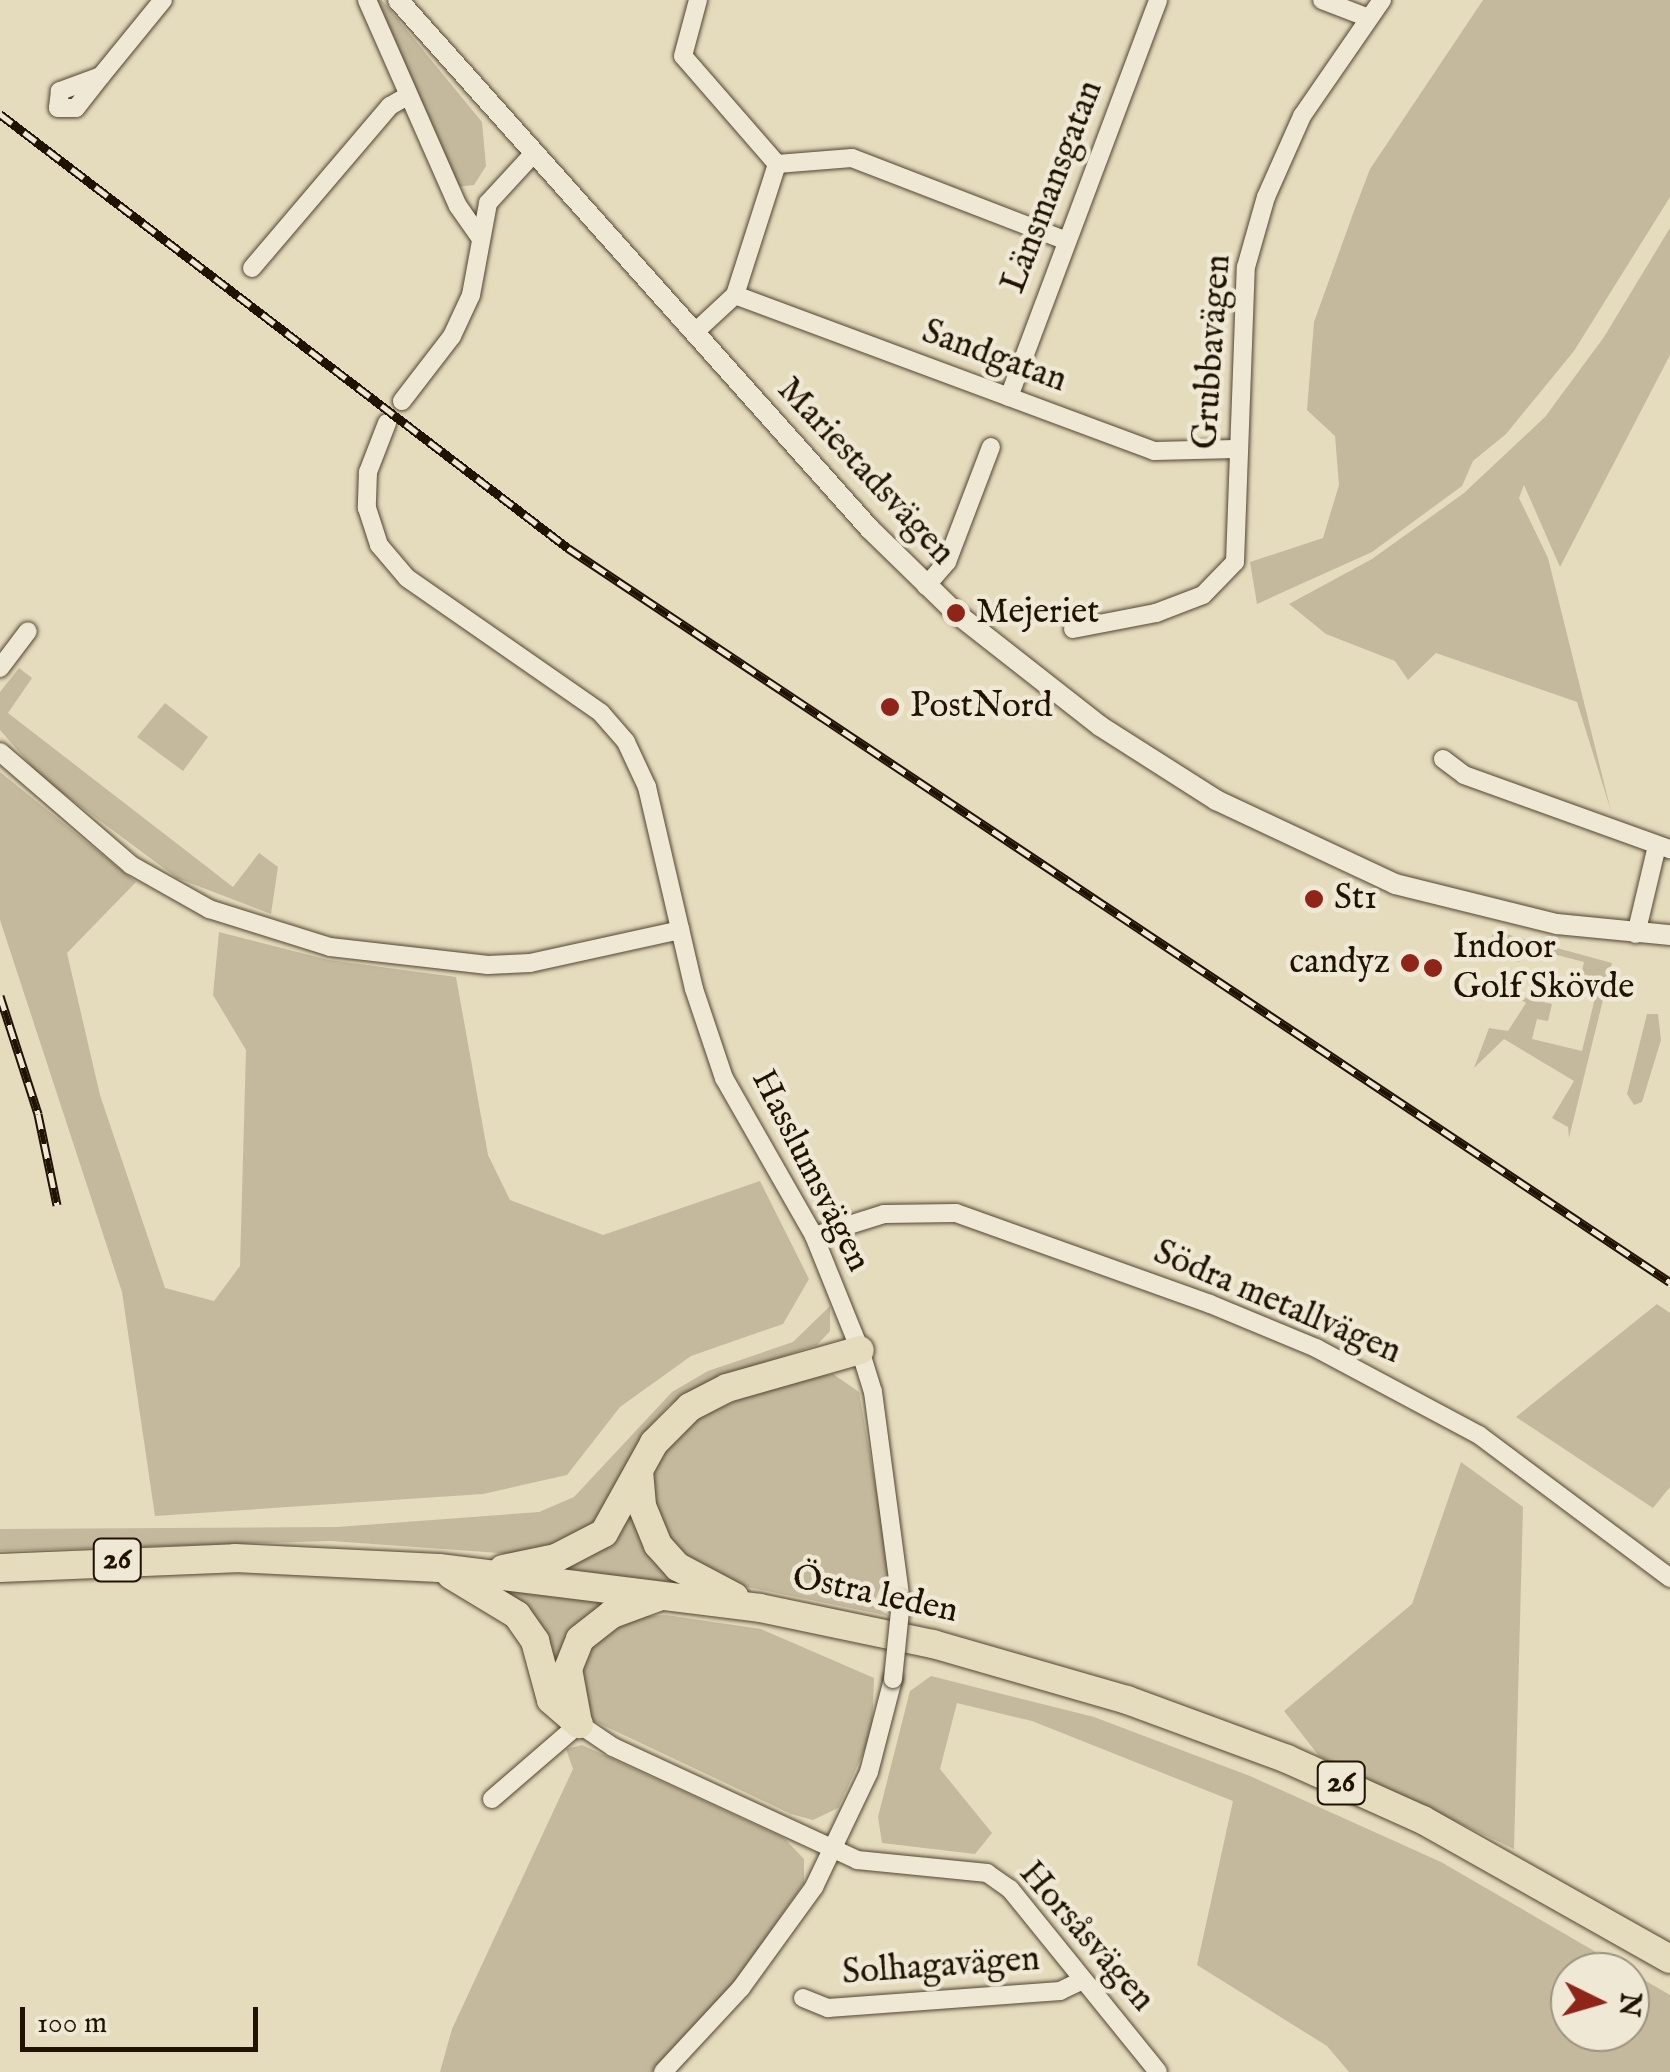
<!DOCTYPE html>
<html>
<head>
<meta charset="utf-8">
<style>
  body { margin:0 }
  #map { position:relative; width:1670px; height:2072px; overflow:hidden; background:#e5dbbd; font-family:"IM FELL English",serif }
  div>[style] { position:absolute }
  [style*='--x'] { left:calc(var(--x)*1px); top:calc(var(--y)*1px); width:calc(var(--w)*1px); rotate:calc(var(--a)*1deg) }
  .green>* { inset:0; background:#c4b99d }
  .roads { filter:drop-shadow(0 0 2px #524531) drop-shadow(0 0 2px #524531) }
  .minor>* { height:18px; margin:-9px; padding:0 9px; transform-origin:9px; border-radius:9px; background:#eee8d4 }
  .tertiary>* { height:20px; margin:-10px; padding:0 10px; transform-origin:10px; border-radius:10px; background:#eee8d4 }
  .trunk>* { height:28px; margin:-14px; padding:0 14px; transform-origin:14px; border-radius:14px; background:#e5dbbd }
  .rail>* { height:9px; margin-top:-4.5px; transform-origin:0; background:repeating-linear-gradient(90deg,#eee8d4 0 15px,#211302 0 30px); box-sizing:border-box; border-block:2px solid #211302 }
  .bridges { filter:drop-shadow(0 0 2px #524531) drop-shadow(0 0 2px #524531) }
  .minor-bridge>* { height:18px; margin:-9px; padding:0 9px; transform-origin:9px; border-radius:9px; background:#eee8d4 }
  .dots>* { width:28px; height:28px; translate:-50% -50%; box-sizing:border-box; border:5px solid #eee8d4; border-radius:50% }
  span { translate:-50% -50%; white-space:nowrap; text-align:center; line-height:1.15; -webkit-text-stroke:9px #eee8d4; paint-order:stroke }
  .shield-label span { padding:2px 8px; background:#eee8d4; border:2px solid; border-radius:8px; -webkit-text-stroke-width:0 }
  .shield-label { font-size:32px; color:#211302; font-weight:700 }
  .street-label { font-size:35px; color:#211302 }
  .poi-label { font-size:35px; color:#211302 }
  .left { translate:0 -50%; text-align:left }
  .right { translate:-100% -50%; text-align:right }
  .north { position:absolute; left:1550px; top:1952px; width:100px; height:100px; box-sizing:border-box; background:#eee8d4; border:2px solid #9c9380; border-radius:50%; rotate:95deg; font-size:28px; font-weight:700; line-height:40px; text-align:center; color:#211302 }
  .north::after { content:''; display:block; margin:auto; width:35px; height:45px; background:#8f2418; clip-path:polygon(50% 0,100% 100%,50% 72%,0 100%) }
  .scale { position:absolute; left:20px; top:2007px; width:238px; height:45px; box-sizing:border-box; border:5px solid #211302; border-top:0; padding-left:12px; font-size:30px; line-height:35px; white-space:nowrap; color:#211302; -webkit-text-stroke:8px #eee8d4; paint-order:stroke }
</style>
</head>
<body>
<div id="map">
  <div class="green">
    <i style="clip-path:polygon(374px 0,382px 0,482px 122px,486px 166px,474px 185px,456px 187px)"></i>
    <i style="clip-path:polygon(1483px 0,1670px 0,1670px 197px,1574px 351px,1506px 434px,1473px 461px,1462px 486px,1372px 552px,1257px 604px,1250px 562px,1323px 538px,1339px 485px,1335px 436px,1307px 410px,1314px 322px,1354px 211px,1370px 169px)"></i>
    <i style="clip-path:polygon(1670px 228px,1670px 355px,1560px 567px,1524px 485px,1519px 498px,1548px 558px,1611px 811px,1577px 702px,1436px 653px,1408px 680px,1395px 661px,1326px 634px,1289px 604px,1372px 559px,1464px 493px,1545px 417px,1604px 337px)"></i>
    <i style="clip-path:polygon(19px 668px,32px 678px,8px 713px,233px 887px,259px 853px,278px 867px,271px 914px,177px 878px,41px 777px,0 730px,0 692px)"></i>
    <i style="clip-path:polygon(165px 703px,208px 737px,183px 771px,137px 737px)"></i>
    <i style="clip-path:polygon(0 772px,136px 882px,67px 953px,100px 1095px,165px 1288px,214px 1301px,240px 1266px,246px 1050px,213px 995px,219px 932px,329px 960px,456px 977px,488px 1155px,510px 1200px,603px 1235px,760px 1181px,809px 1279px,783px 1324px,691px 1356px,620px 1407px,567px 1475px,483px 1494px,155px 1516px,122px 1292px,0 920px)"></i>
    <i style="clip-path:polygon(1495px 931px,1612px 963px,1569px 1138px,1568px 1127px,1552px 1118px,1574px 1081px,1504px 1039px,1474px 1068px,1489px 1028px,1508px 1031px,1526px 1003px,1516px 996px,1515px 984px,1518px 996px,1552px 1004px,1548px 1021px,1537px 1019px,1532px 1039px,1582px 1051px,1597px 990px,1579px 985px,1584px 962px,1526px 947px,1519px 962px,1496px 958px,1505px 958px,1510px 945px,1491px 937px)"></i>
    <i style="clip-path:polygon(1647px 1014px,1658px 1014px,1661px 1040px,1642px 1102px,1634px 1105px,1627px 1094px)"></i>
    <i style="clip-path:polygon(1657px 1304px,1670px 1313px,1670px 1487px,1653px 1508px,1516px 1417px)"></i>
    <i style="clip-path:polygon(830px 1306px,830px 1331px,817px 1345px,712px 1380px,669px 1405px,643px 1434px,595px 1530px,527px 1555px,331px 1541px,0 1551px,0 1529px,337px 1527px,539px 1512px,574px 1497px,672px 1392px,708px 1371px,793px 1342px)"></i>
    <i style="clip-path:polygon(833px 1374px,859px 1392px,891px 1575px,890px 1591px,880px 1588px,873px 1605px,889px 1616px,718px 1581px,673px 1552px,648px 1490px,664px 1447px,690px 1421px,774px 1384px)"></i>
    <i style="clip-path:polygon(1461px 1462px,1523px 1507px,1514px 1849px,1319px 1756px,1284px 1711px,1412px 1604px)"></i>
    <i style="clip-path:polygon(632px 1502px,690px 1586px,559px 1568px)"></i>
    <i style="clip-path:polygon(500px 1587px,608px 1600px,560px 1680px,509px 1598px)"></i>
    <i style="clip-path:polygon(666px 1615px,761px 1629px,874px 1678px,872px 1734px,838px 1808px,813px 1820px,791px 1814px,594px 1721px,582px 1704px,576px 1668px,591px 1638px,635px 1617px)"></i>
    <i style="clip-path:polygon(evenodd,931px 1676px,1094px 1717px,1250px 1776px,1441px 1862px,1670px 1995px,1670px 2072px,1349px 2072px,1327px 2046px,1197px 1965px,1233px 1801px,1032px 1721px,957px 1703px,940px 1769px,992px 1833px,975px 1854px,882px 1843px,878px 1817px,910px 1691px,931px 1676px,1570px 1972px,1630px 1972px,1630px 2032px,1570px 2032px,1570px 1972px)"></i>
    <i style="clip-path:polygon(582px 1745px,784px 1838px,804px 1859px,804px 1883px,732px 1986px,652px 2072px,440px 2072px,452px 2029px,573px 1769px,566px 1749px)"></i>
  </div>
  <div class="roads">
    <div class="minor">
      <i style="--x:367;--y:0;--w:225;--a:66.2"></i>
      <i style="--x:458;--y:206;--w:37;--a:55"></i>
      <i style="--x:1322;--y:0;--w:47;--a:21.1"></i>
      <i style="--x:101;--y:76;--w:44;--a:159.9"></i>
      <i style="--x:60;--y:91;--w:17;--a:97"></i>
      <i style="--x:58;--y:108;--w:18;--a:0"></i>
      <i style="--x:76;--y:108;--w:41;--a:-52"></i>
      <i style="--x:101;--y:76;--w:98;--a:-50.8"></i>
      <i style="--x:777;--y:164;--w:75;--a:-4.6"></i>
      <i style="--x:852;--y:158;--w:230;--a:21.1"></i>
      <i style="--x:252;--y:268;--w:213;--a:-49.6"></i>
      <i style="--x:390;--y:106;--w:20;--a:-30"></i>
      <i style="--x:735;--y:295;--w:447;--a:20.4"></i>
      <i style="--x:1154;--y:451;--w:82;--a:-1.4"></i>
      <i style="--x:694;--y:333;--w:56;--a:-42.8"></i>
      <i style="--x:735;--y:295;--w:138;--a:-72.2"></i>
      <i style="--x:777;--y:164;--w:143;--a:-131"></i>
      <i style="--x:683;--y:56;--w:58;--a:-75"></i>
      <i style="--x:1009;--y:397;--w:424;--a:-69.4"></i>
      <i style="--x:402;--y:401;--w:82;--a:-52.4"></i>
      <i style="--x:452;--y:336;--w:45;--a:-65.1"></i>
      <i style="--x:471;--y:295;--w:94;--a:-79.5"></i>
      <i style="--x:488;--y:203;--w:67;--a:-47.4"></i>
      <i style="--x:387;--y:423;--w:53;--a:111.2"></i>
      <i style="--x:368;--y:472;--w:36;--a:92"></i>
      <i style="--x:367;--y:508;--w:39;--a:72"></i>
      <i style="--x:379;--y:545;--w:43;--a:49.7"></i>
      <i style="--x:407;--y:578;--w:236;--a:34.8"></i>
      <i style="--x:601;--y:713;--w:38;--a:49"></i>
      <i style="--x:626;--y:742;--w:50;--a:65"></i>
      <i style="--x:647;--y:787;--w:207;--a:76.9"></i>
      <i style="--x:694;--y:989;--w:94;--a:71.4"></i>
      <i style="--x:724;--y:1078;--w:182;--a:60.3"></i>
      <i style="--x:814;--y:1236;--w:123;--a:68"></i>
      <i style="--x:860;--y:1350;--w:44;--a:72.8"></i>
      <i style="--x:873;--y:1392;--w:211;--a:82.4"></i>
      <i style="--x:926;--y:586;--w:32;--a:-49"></i>
      <i style="--x:947;--y:562;--w:123;--a:-69.1"></i>
      <i style="--x:1073;--y:629;--w:85;--a:-10.9"></i>
      <i style="--x:1156;--y:613;--w:50;--a:-21"></i>
      <i style="--x:1203;--y:595;--w:46;--a:-45.9"></i>
      <i style="--x:1235;--y:562;--w:295;--a:-87.9"></i>
      <i style="--x:1246;--y:267;--w:73;--a:-74.1"></i>
      <i style="--x:1266;--y:197;--w:89;--a:-66"></i>
      <i style="--x:1302;--y:116;--w:141;--a:-55.4"></i>
      <i style="--x:0;--y:668;--w:46;--a:-52.9"></i>
      <i style="--x:0;--y:752;--w:173;--a:40.8"></i>
      <i style="--x:131;--y:865;--w:90;--a:29.4"></i>
      <i style="--x:209;--y:909;--w:127;--a:17.4"></i>
      <i style="--x:330;--y:947;--w:159;--a:6.5"></i>
      <i style="--x:488;--y:965;--w:42;--a:-2.7"></i>
      <i style="--x:530;--y:963;--w:154;--a:-12.4"></i>
      <i style="--x:1443;--y:759;--w:26;--a:37"></i>
      <i style="--x:1464;--y:775;--w:219;--a:19.8"></i>
      <i style="--x:1636;--y:934;--w:90;--a:-76.6"></i>
      <i style="--x:814;--y:1236;--w:73;--a:-17.4"></i>
      <i style="--x:884;--y:1214;--w:72;--a:-0.8"></i>
      <i style="--x:956;--y:1213;--w:270;--a:19.7"></i>
      <i style="--x:1210;--y:1304;--w:115;--a:22.5"></i>
      <i style="--x:1316;--y:1348;--w:185;--a:28.1"></i>
      <i style="--x:1479;--y:1435;--w:239;--a:36.8"></i>
      <i style="--x:492;--y:1799;--w:115;--a:-40.8"></i>
      <i style="--x:579;--y:1724;--w:41;--a:34.1"></i>
      <i style="--x:613;--y:1747;--w:269;--a:24.8"></i>
      <i style="--x:857;--y:1860;--w:131;--a:5.7"></i>
      <i style="--x:987;--y:1873;--w:28;--a:35"></i>
      <i style="--x:1010;--y:1889;--w:235;--a:51"></i>
      <i style="--x:803;--y:1998;--w:27;--a:22"></i>
      <i style="--x:828;--y:2008;--w:233;--a:-4.2"></i>
      <i style="--x:1060;--y:1991;--w:25;--a:-26"></i>
      <i style="--x:663;--y:2072;--w:115;--a:-47.1"></i>
      <i style="--x:741;--y:1988;--w:125;--a:-54.1"></i>
      <i style="--x:814;--y:1887;--w:127;--a:-64.4"></i>
      <i style="--x:869;--y:1772;--w:96;--a:-75.5"></i>
    </div>
    <div class="tertiary">
      <i style="--x:398;--y:0;--w:709;--a:48.26"></i>
      <i style="--x:870;--y:529;--w:120;--a:44.3"></i>
      <i style="--x:956;--y:613;--w:183;--a:38.1"></i>
      <i style="--x:1100;--y:726;--w:138;--a:32.5"></i>
      <i style="--x:1216;--y:800;--w:198;--a:25.1"></i>
      <i style="--x:1395;--y:884;--w:167;--a:13.9"></i>
      <i style="--x:1557;--y:924;--w:114;--a:5.6"></i>
    </div>
    <div class="trunk">
      <i style="--x:639;--y:1471;--w:35;--a:85"></i>
      <i style="--x:642;--y:1506;--w:42;--a:67.7"></i>
      <i style="--x:658;--y:1545;--w:30;--a:48"></i>
      <i style="--x:678;--y:1567;--w:64;--a:27.8"></i>
      <i style="--x:0;--y:1568;--w:235;--a:-2.4"></i>
      <i style="--x:235;--y:1558;--w:204;--a:2.8"></i>
      <i style="--x:439;--y:1568;--w:323;--a:7.1"></i>
      <i style="--x:760;--y:1608;--w:177;--a:11.8"></i>
      <i style="--x:933;--y:1644;--w:202;--a:16.1"></i>
      <i style="--x:1127;--y:1700;--w:171;--a:20.2"></i>
      <i style="--x:1287;--y:1759;--w:149;--a:24.2"></i>
      <i style="--x:1423;--y:1820;--w:283;--a:29.4"></i>
      <i style="--x:503;--y:1569;--w:54;--a:-11.7"></i>
      <i style="--x:556;--y:1558;--w:54;--a:-27.5"></i>
      <i style="--x:604;--y:1533;--w:103;--a:-60.9"></i>
      <i style="--x:654;--y:1443;--w:51;--a:-45"></i>
      <i style="--x:690;--y:1407;--w:42;--a:-27.2"></i>
      <i style="--x:727;--y:1388;--w:138;--a:-15.9"></i>
      <i style="--x:451;--y:1575;--w:77;--a:31.2"></i>
      <i style="--x:517;--y:1615;--w:32;--a:55"></i>
      <i style="--x:535;--y:1641;--w:61;--a:74.8"></i>
      <i style="--x:551;--y:1700;--w:37;--a:41"></i>
      <i style="--x:578;--y:1723;--w:55;--a:-100.5"></i>
      <i style="--x:568;--y:1669;--w:32;--a:-68"></i>
      <i style="--x:580;--y:1639;--w:41;--a:-38"></i>
      <i style="--x:612;--y:1614;--w:52;--a:-20.2"></i>
    </div>
  </div>
  <div class="rail">
    <i style="--x:0;--y:114;--w:715;--a:37.38"></i>
    <i style="--x:568;--y:548;--w:1324;--a:33.67"></i>
    <i style="--x:0;--y:996;--w:124;--a:72.1"></i>
    <i style="--x:38;--y:1114;--w:93;--a:78.2"></i>
  </div>
  <div class="bridges">
    <div class="minor-bridge">
      <i style="--x:893;--y:1679;--w:78;--a:-84.1"></i>
    </div>
  </div>
  <div class="dots">
    <i style="left:956px;top:613px;background:#8f2418"></i>
    <i style="left:890px;top:707px;background:#8f2418"></i>
    <i style="left:1314px;top:899px;background:#8f2418"></i>
    <i style="left:1410px;top:963px;background:#8f2418"></i>
    <i style="left:1433px;top:968px;background:#8f2418"></i>
  </div>
  <div class="shield-label">
    <span style="left:117px;top:1560px">26</span>
    <span style="left:1341px;top:1783px">26</span>
  </div>
  <div class="street-label">
    <span style="left:1053px;top:187px;rotate:-69deg">Länsmansgatan</span>
    <span style="left:1213px;top:352px;rotate:-86deg">Grubbavägen</span>
    <span style="left:994px;top:357px;rotate:20deg">Sandgatan</span>
    <span style="left:865px;top:472px;rotate:47deg">Mariestadsvägen</span>
    <span style="left:810px;top:1171px;rotate:63deg">Hasslumsvägen</span>
    <span style="left:1277px;top:1303px;rotate:23deg">Södra metallvägen</span>
    <span style="left:875px;top:1595px;rotate:12deg">Östra leden</span>
    <span style="left:1086px;top:1937px;rotate:49deg">Horsåsvägen</span>
    <span style="left:941px;top:1967px;rotate:-4deg">Solhagavägen</span>
  </div>
  <div class="poi-label">
    <span class="left" style="left:976px;top:613px">Mejeriet</span>
    <span class="left" style="left:910px;top:707px">PostNord</span>
    <span class="left" style="left:1334px;top:899px">St1</span>
    <span class="left" style="left:1453px;top:968px">Indoor<br>Golf Skövde</span>
    <span class="right" style="left:1390px;top:963px">candyz</span>
  </div>
  <div class="north">N</div>
  <div class="scale">100 m</div>
</div>
</body>
</html>
